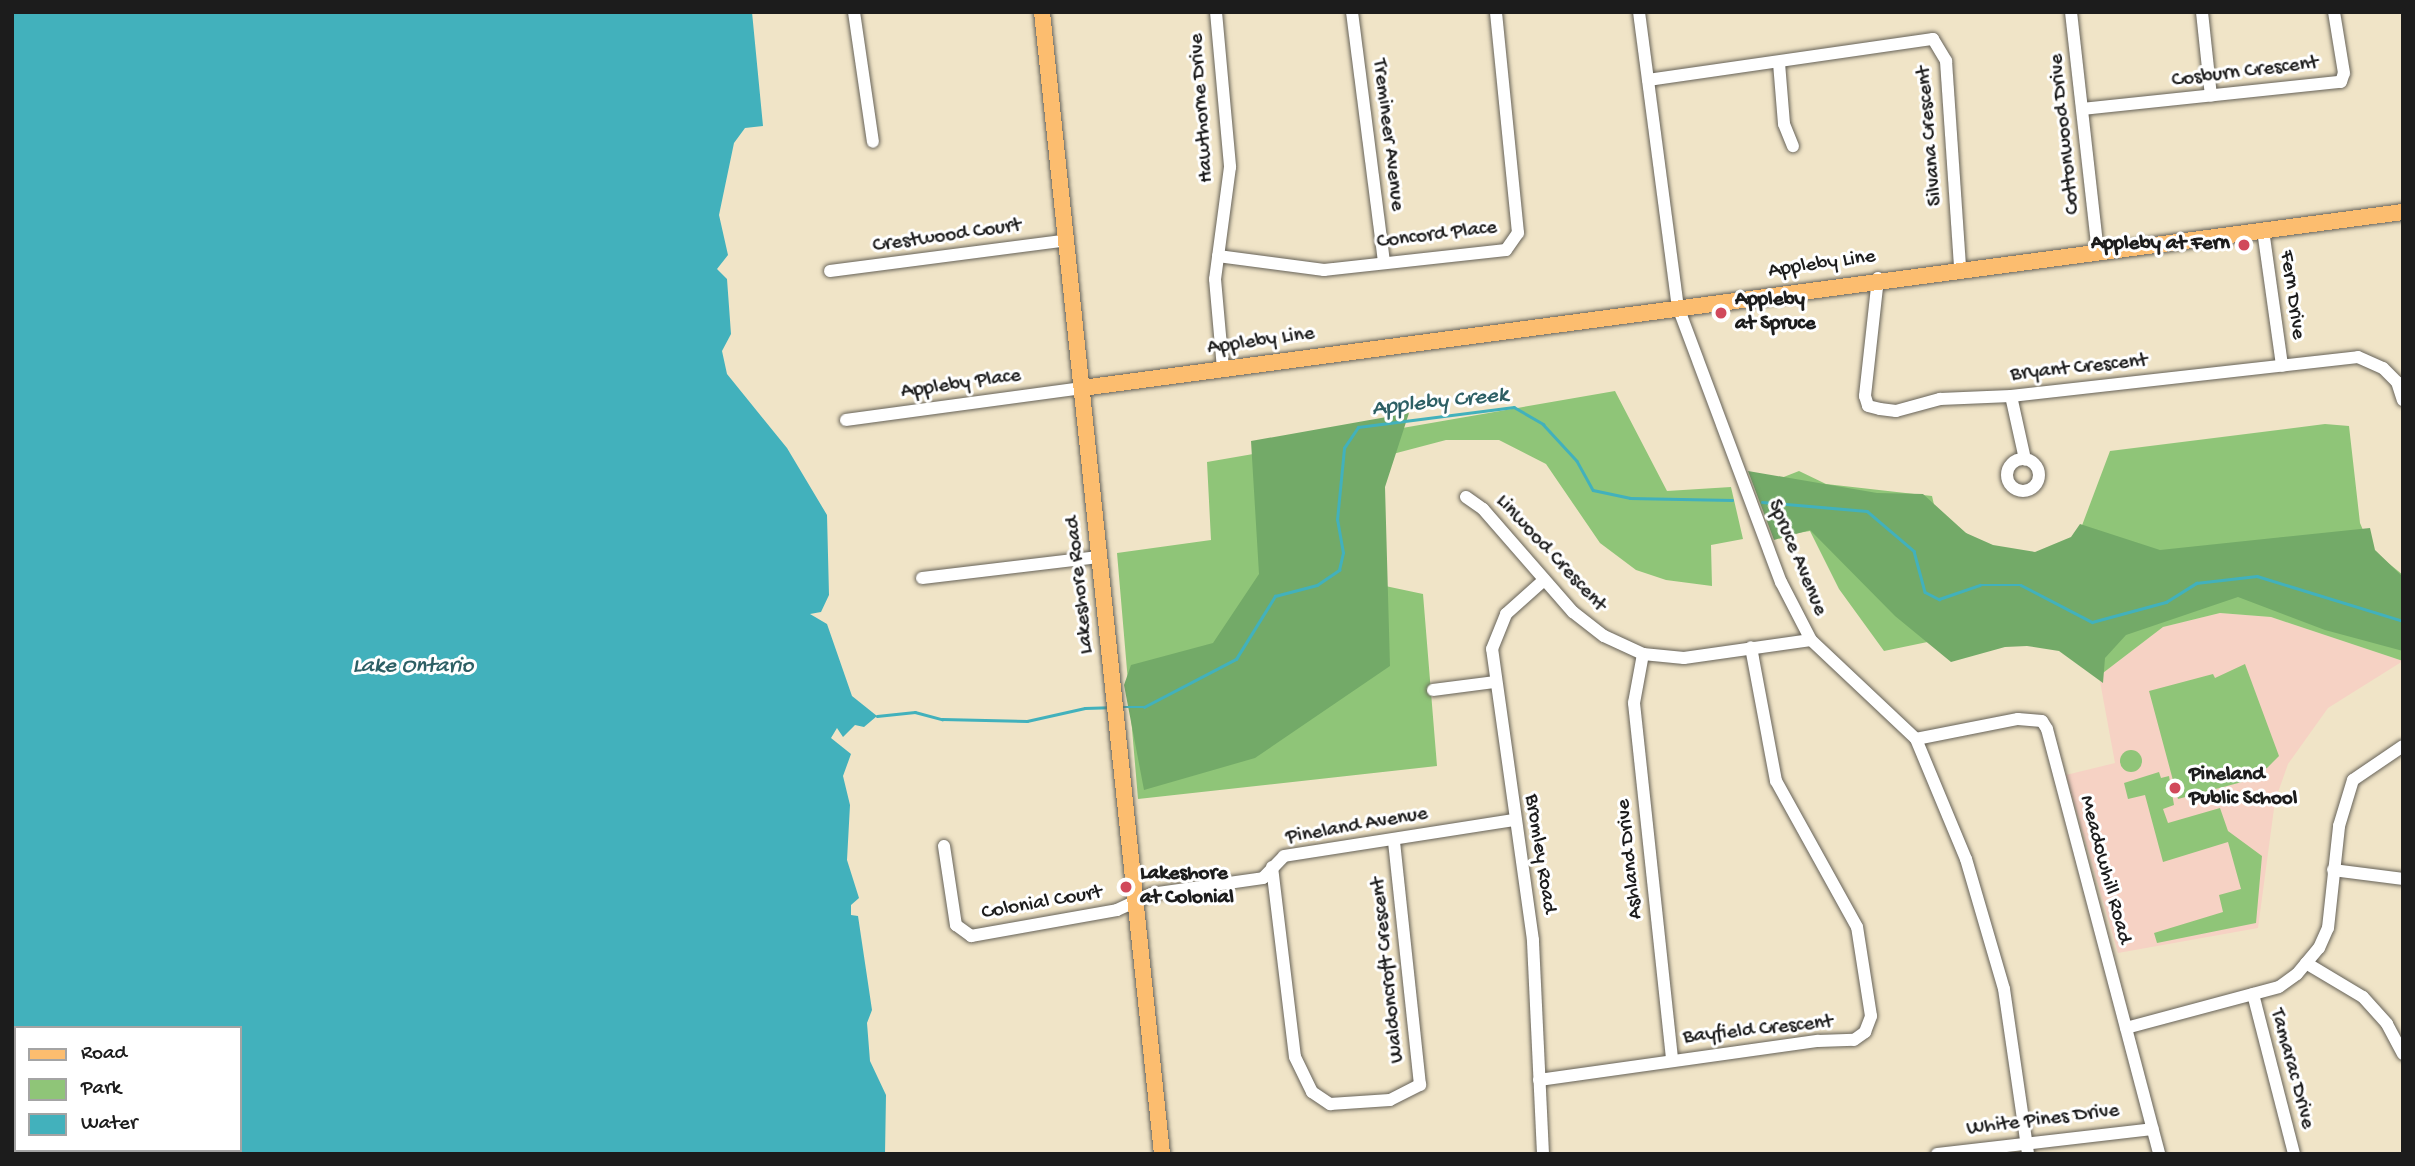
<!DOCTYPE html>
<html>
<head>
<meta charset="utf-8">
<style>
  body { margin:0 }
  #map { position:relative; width:2415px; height:1166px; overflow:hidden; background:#f0e4c7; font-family:"Gochi Hand",sans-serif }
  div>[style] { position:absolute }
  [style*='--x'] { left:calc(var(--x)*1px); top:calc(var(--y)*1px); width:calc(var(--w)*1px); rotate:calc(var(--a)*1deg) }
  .built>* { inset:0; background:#f6d2c4 }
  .green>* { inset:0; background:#8fc578 }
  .round { border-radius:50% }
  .forest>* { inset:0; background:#73aa68 }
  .water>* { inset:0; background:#42b1bc }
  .stream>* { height:2.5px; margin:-1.25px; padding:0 1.25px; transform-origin:1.25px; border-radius:1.25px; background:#42b1bc }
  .roads { filter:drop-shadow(0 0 2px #666258) drop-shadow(0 0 2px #666258) }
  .minor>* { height:12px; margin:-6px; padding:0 6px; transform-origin:6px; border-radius:6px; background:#fff }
  .minor>.ring { margin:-6px; padding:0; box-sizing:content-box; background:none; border:12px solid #fff; border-radius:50% }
  .major>* { height:16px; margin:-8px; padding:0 8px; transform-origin:8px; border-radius:8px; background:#fcbd6f }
  .dots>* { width:19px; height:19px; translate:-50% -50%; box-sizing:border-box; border:4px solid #fff; border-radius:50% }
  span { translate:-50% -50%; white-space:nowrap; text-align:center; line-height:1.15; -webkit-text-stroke:6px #fff; paint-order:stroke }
  .street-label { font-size:21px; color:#1c1c1c }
  .poi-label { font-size:21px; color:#1c1c1c; font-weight:700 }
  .right { translate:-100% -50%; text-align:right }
  .left { translate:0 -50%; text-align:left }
  .water-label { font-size:23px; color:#2d5f64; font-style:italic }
  .frame { position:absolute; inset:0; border:14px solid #1c1c1c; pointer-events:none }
  .legend { position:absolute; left:14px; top:1026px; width:228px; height:126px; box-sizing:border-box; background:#fff; border:2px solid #a4a4a4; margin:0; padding:9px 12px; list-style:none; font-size:21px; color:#1c1c1c }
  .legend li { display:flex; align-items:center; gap:14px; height:35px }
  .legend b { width:35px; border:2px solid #a4a4a4 }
</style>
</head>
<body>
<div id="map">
  <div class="built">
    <i style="clip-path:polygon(2220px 613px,2271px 617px,2403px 661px,2328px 708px,2288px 764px,2275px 801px,2258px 928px,2118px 953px,2066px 775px,2115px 763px,2099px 676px,2163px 627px)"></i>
  </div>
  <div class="green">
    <i style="clip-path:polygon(1615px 391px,1667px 491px,1731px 487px,1743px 539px,1711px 545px,1712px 586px,1666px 580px,1636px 570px,1600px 543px,1546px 464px,1499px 440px,1446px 440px,1370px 460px,1357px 580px,1423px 594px,1437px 766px,1138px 799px,1117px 553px,1211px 540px,1207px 462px)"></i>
    <i style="clip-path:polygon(2325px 424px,2349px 426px,2360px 523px,2371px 549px,2403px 575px,2403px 661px,2271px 617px,2220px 613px,2163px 627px,2099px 676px,2089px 643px,1971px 633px,1884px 651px,1839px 589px,1810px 531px,1780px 536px,1758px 487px,1799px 471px,1826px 484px,1932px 496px,1935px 509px,1993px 554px,2069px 560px,2110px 451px)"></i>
    <i style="clip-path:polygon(2245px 664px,2279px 756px,2267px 768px,2241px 777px,2242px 782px,2178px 799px,2149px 691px,2213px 674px,2215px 678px)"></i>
    <i class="round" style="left:2120px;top:750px;width:22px;height:22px"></i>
    <i style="clip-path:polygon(2159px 772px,2161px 778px,2169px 776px,2174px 805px,2163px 809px,2168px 823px,2220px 808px,2228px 831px,2262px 856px,2256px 923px,2157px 943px,2154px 933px,2223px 912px,2219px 895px,2241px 889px,2228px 842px,2163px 862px,2145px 795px,2128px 799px,2124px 783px)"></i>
  </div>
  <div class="forest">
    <i style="clip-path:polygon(1409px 413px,1385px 487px,1390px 666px,1255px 758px,1144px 790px,1124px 685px,1131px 665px,1213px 643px,1259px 574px,1251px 441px)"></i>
    <i style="clip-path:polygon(1748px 471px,1877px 493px,1923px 494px,1966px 533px,1993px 545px,2035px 552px,2071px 537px,2080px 524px,2160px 550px,2370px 528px,2375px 550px,2403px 577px,2403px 651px,2325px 630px,2238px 597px,2126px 635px,2105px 658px,2103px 683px,2059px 651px,2027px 646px,2005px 647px,1951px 662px,1895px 616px,1810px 530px,1774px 540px)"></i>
  </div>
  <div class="water">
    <i style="clip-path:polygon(evenodd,12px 12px,752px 12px,763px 126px,745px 128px,734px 143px,719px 215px,728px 255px,717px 269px,727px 279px,731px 334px,722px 351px,727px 374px,787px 448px,827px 515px,829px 595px,821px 612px,810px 614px,827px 624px,852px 696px,877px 716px,864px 727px,855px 725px,843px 737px,837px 728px,831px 738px,851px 754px,843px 776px,850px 805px,847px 860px,859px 898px,851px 905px,851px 915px,858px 916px,872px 1010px,867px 1023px,870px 1061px,886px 1095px,885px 1154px,12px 1154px,12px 12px,16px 1028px,240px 1028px,240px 1150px,16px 1150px,16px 1028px)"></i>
  </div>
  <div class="stream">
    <i style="--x:1762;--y:502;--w:105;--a:4.9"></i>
    <i style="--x:1867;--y:511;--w:62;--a:40.4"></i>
    <i style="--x:1914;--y:551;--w:42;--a:75"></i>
    <i style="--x:1925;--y:592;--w:16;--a:27"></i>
    <i style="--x:1939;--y:599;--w:43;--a:-18.9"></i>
    <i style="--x:1980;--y:585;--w:41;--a:0"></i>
    <i style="--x:2021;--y:585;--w:80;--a:27.5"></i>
    <i style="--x:2092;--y:622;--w:77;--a:-15.1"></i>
    <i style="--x:2166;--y:602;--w:36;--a:-32"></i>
    <i style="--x:2196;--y:583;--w:61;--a:-6.5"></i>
    <i style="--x:2257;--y:576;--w:153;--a:17.1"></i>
    <i style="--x:1122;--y:707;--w:22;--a:0"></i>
    <i style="--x:1144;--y:707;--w:104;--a:-27.6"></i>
    <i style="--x:1236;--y:659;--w:74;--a:-58.2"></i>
    <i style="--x:1275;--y:596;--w:43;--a:-14.7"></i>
    <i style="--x:1317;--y:585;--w:27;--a:-34"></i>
    <i style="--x:1339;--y:570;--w:17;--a:-77"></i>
    <i style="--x:1343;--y:553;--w:34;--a:-100"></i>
    <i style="--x:1337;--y:520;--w:72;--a:-84.4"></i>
    <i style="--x:1344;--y:448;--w:25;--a:-56"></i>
    <i style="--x:1358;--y:427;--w:157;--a:-7.3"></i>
    <i style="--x:1514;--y:407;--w:34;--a:30"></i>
    <i style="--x:1543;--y:424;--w:50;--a:47.4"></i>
    <i style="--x:1577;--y:461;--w:33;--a:61"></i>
    <i style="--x:1593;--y:490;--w:38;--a:12"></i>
    <i style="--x:1630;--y:498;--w:102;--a:1.1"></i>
    <i style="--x:877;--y:716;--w:38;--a:-6"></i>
    <i style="--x:915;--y:712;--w:28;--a:15"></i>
    <i style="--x:942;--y:719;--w:85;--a:1.3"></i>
    <i style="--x:1027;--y:721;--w:59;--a:-12.6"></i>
    <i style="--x:1085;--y:708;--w:24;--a:-2"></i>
  </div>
  <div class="roads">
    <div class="minor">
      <i style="--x:854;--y:12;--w:131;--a:81.7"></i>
      <i style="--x:1216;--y:12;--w:156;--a:84.8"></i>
      <i style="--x:1230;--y:167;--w:113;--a:97.6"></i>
      <i style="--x:1215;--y:279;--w:89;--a:84.9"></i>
      <i style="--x:1352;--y:12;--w:252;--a:82.7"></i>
      <i style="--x:1639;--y:12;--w:298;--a:82.5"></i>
      <i style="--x:1678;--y:307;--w:294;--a:69.5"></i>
      <i style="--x:1781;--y:582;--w:65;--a:62.7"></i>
      <i style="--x:1811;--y:640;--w:144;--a:43.3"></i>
      <i style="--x:1916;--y:739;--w:130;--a:67.4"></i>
      <i style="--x:1966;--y:859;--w:135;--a:73.7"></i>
      <i style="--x:2004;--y:989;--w:167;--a:81.7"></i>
      <i style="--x:2071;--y:12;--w:241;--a:83.6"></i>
      <i style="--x:2202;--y:12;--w:84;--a:83.9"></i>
      <i style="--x:1779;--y:63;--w:61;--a:85.3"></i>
      <i style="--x:1784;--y:124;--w:24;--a:68"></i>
      <i style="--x:1648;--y:80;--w:288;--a:-8.2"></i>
      <i style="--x:1933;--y:39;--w:26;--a:59"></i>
      <i style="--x:1946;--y:61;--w:208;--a:86.1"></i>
      <i style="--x:2082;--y:109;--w:260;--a:-6"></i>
      <i style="--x:2341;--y:82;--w:9;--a:-72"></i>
      <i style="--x:2344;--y:73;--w:62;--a:-99.3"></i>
      <i style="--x:2263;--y:230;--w:137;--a:82"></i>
      <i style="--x:1218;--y:256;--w:107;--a:7.5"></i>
      <i style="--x:1324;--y:270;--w:183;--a:-6.3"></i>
      <i style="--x:1506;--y:250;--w:21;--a:-55"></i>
      <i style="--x:1518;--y:233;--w:222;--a:-95.7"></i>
      <i style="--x:830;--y:271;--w:240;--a:-7.4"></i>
      <i style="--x:1878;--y:278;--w:119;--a:96.3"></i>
      <i style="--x:1865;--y:396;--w:10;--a:73"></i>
      <i style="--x:1868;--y:406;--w:12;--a:14"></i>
      <i style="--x:1880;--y:409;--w:16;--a:7"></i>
      <i style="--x:1896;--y:411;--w:46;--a:-15.3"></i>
      <i style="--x:1940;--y:399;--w:71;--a:-2.4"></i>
      <i style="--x:2011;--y:396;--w:349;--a:-6.4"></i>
      <i style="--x:2358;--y:357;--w:27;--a:24"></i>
      <i style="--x:2383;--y:368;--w:20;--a:45"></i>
      <i style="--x:2397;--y:382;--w:19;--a:72"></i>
      <i style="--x:2011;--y:396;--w:65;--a:77.5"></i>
      <i style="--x:846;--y:420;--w:238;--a:-7.7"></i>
      <i class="ring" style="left:2007px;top:459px;width:20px;height:20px"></i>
      <i style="--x:1466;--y:497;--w:21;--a:35"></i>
      <i style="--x:1483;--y:509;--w:137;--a:48.9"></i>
      <i style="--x:1573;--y:612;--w:39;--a:38"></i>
      <i style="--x:1604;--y:636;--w:43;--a:24.8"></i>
      <i style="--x:1643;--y:654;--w:41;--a:5.6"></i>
      <i style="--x:1684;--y:658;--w:128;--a:-8.1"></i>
      <i style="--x:922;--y:578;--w:178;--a:-6.8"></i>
      <i style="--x:1643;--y:654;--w:50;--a:100.4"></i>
      <i style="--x:1634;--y:703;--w:359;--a:83.9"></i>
      <i style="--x:1433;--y:690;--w:63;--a:-7.4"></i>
      <i style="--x:1916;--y:739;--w:104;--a:-11.1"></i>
      <i style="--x:2018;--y:719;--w:24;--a:5"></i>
      <i style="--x:2042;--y:721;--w:9;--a:58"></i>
      <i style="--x:2047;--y:729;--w:440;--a:75.2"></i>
      <i style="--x:944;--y:846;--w:80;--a:81.4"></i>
      <i style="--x:956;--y:925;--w:19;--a:36"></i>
      <i style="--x:971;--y:936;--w:148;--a:-10.1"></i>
      <i style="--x:1117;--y:910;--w:38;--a:-25"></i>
      <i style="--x:1151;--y:894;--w:113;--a:-8.1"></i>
      <i style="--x:1263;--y:878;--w:30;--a:-46"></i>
      <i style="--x:1284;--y:856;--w:233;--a:-8.9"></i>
      <i style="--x:1272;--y:867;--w:191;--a:83.1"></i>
      <i style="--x:1295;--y:1057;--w:39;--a:64"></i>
      <i style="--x:1312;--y:1092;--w:22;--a:34"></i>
      <i style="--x:1330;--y:1104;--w:60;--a:-3.8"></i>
      <i style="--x:1390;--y:1100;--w:34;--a:-27"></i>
      <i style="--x:1420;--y:1085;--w:246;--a:-96.1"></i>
      <i style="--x:2333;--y:870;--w:71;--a:7.3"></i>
      <i style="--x:2306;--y:963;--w:66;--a:30.8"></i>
      <i style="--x:2363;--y:997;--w:36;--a:48"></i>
      <i style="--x:2387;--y:1024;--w:34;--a:62"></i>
      <i style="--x:2253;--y:994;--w:165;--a:75.6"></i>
      <i style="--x:2126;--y:1028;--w:158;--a:-15"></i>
      <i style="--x:2279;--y:987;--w:22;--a:-36"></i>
      <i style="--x:2297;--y:974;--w:34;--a:-50"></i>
      <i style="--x:2319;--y:948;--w:22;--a:-66"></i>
      <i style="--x:2328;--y:928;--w:103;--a:-83.8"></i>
      <i style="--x:2339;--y:826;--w:48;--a:-73.1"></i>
      <i style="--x:2353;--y:780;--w:60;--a:-34.2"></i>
      <i style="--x:1539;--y:1080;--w:282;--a:-8"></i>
      <i style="--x:1818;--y:1041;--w:36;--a:-2"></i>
      <i style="--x:1854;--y:1040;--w:14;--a:-36"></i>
      <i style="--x:1865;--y:1032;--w:17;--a:-69"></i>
      <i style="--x:1871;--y:1016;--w:90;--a:-98.9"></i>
      <i style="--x:1857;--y:927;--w:167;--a:-119"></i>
      <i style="--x:1776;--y:781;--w:136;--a:-100.6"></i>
      <i style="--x:1543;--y:1154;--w:214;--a:-92.7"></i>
      <i style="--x:1533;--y:940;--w:294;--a:-98"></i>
      <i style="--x:1492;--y:649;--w:38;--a:-68"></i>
      <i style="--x:1506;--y:614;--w:51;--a:-41.8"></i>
      <i style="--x:1937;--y:1154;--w:217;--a:-6.6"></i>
    </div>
    <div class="major">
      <i style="--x:1042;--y:12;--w:1148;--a:84"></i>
      <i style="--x:1082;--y:388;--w:1333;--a:-7.59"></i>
    </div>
  </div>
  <div class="dots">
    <i style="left:2244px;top:245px;background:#d1495b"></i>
    <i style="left:1721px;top:313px;background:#d1495b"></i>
    <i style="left:2175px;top:788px;background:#d1495b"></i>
    <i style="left:1126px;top:887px;background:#d1495b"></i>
  </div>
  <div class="street-label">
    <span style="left:2245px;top:73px;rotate:-7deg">Cosburn Crescent</span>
    <span style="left:1203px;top:108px;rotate:-94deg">Hawthorne Drive</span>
    <span style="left:2066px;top:134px;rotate:-96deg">Cottonwood Drive</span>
    <span style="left:1387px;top:135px;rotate:83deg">Tremineer Avenue</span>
    <span style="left:1931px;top:136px;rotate:-95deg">Silvana Crescent</span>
    <span style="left:1437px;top:236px;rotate:-7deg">Concord Place</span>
    <span style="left:947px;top:237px;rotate:-8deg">Crestwood Court</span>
    <span style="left:1822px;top:265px;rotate:-8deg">Appleby Line</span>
    <span style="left:2291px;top:295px;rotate:82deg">Fern Drive</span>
    <span style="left:1261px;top:342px;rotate:-8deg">Appleby Line</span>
    <span style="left:2079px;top:369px;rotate:-6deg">Bryant Crescent</span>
    <span style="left:961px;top:385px;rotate:-8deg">Appleby Place</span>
    <span style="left:1550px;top:554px;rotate:47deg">Linwood Crescent</span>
    <span style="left:1796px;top:558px;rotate:67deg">Spruce Avenue</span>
    <span style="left:1081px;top:585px;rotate:-96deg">Lakeshore Road</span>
    <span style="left:1357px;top:827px;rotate:-10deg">Pineland Avenue</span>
    <span style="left:1539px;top:854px;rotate:81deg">Bromley Road</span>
    <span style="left:1631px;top:859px;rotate:-96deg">Ashland Drive</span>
    <span style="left:2104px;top:870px;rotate:75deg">Meadowhill Road</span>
    <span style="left:1042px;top:904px;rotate:-10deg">Colonial Court</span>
    <span style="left:1389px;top:970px;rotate:-96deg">Waldoncroft Crescent</span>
    <span style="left:1758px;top:1031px;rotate:-6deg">Bayfield Crescent</span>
    <span style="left:2291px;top:1069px;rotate:75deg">Tamarac Drive</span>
    <span style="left:2043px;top:1121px;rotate:-7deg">White Pines Drive</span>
  </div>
  <div class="poi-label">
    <span class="right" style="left:2230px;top:245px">Appleby at Fern</span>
    <span class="left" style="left:1735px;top:313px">Appleby<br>at Spruce</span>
    <span class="left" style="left:2189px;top:788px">Pineland<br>Public School</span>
    <span class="left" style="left:1140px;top:887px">Lakeshore<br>at Colonial</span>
  </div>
  <div class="water-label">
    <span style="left:1440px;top:403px;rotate:-6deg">Appleby Creek</span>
    <span style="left:413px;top:667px">Lake Ontario</span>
  </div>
  <div class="frame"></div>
  <ul class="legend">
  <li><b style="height:9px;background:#fcbd6f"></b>Road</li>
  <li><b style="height:19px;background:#8fc578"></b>Park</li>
  <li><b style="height:19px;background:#42b1bc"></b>Water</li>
  </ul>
</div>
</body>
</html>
